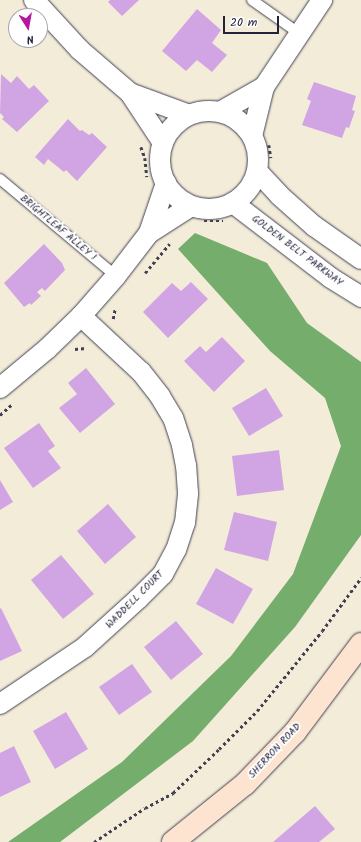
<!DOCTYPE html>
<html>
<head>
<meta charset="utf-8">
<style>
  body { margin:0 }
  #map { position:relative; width:361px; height:842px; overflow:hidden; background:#f3ecd9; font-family:Kalam,sans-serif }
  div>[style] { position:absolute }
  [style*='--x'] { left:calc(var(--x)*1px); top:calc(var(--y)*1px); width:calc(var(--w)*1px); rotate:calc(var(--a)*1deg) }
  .forest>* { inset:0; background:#74ad6c }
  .building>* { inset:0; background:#d1a5e4 }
  .path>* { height:2.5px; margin-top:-1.25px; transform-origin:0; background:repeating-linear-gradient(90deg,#414053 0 3px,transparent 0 6px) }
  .roads { filter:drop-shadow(0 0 1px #414053) drop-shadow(0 0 1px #414053) }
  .service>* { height:10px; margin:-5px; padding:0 5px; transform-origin:5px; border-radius:5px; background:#fff }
  .minor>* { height:20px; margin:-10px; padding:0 10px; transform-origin:10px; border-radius:10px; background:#fff }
  .minor>.ring { margin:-10px; padding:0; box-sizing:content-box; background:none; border:20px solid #fff; border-radius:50% }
  .secondary>* { height:22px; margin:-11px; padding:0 11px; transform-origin:11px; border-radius:11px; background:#fde4d1 }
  span { translate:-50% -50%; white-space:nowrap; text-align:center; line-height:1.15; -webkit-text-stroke:4px #fff; paint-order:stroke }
  .street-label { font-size:10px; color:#22223b }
  .north { position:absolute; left:8px; top:8px; width:40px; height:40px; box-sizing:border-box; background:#fff; border:1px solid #a7a7b1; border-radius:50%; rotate:169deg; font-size:11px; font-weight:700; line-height:16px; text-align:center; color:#22223b }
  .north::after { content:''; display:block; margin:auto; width:14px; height:18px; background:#b5179e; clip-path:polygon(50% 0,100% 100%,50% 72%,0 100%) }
  .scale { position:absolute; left:223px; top:16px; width:56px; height:18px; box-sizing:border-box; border:2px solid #22223b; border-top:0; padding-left:5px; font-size:12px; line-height:14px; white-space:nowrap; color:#22223b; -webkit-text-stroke:3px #fff; paint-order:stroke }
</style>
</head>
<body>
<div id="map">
  <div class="forest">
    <i style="clip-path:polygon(195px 233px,267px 263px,307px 323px,361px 362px,361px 535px,295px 627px,193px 741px,60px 842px,8px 842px,122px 762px,231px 656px,293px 574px,341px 446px,325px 398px,270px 351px,178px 249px)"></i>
  </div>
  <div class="building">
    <i style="clip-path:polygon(110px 0,139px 0,122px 16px,108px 2px)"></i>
    <i style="clip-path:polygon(197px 9px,221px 30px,212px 43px,227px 55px,212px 72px,197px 60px,186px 71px,162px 51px)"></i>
    <i style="clip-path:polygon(1px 74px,11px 83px,17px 76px,29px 89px,34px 85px,49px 101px,17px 132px,2px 119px,4px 117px,0 113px)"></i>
    <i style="clip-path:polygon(314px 82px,356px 96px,352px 110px,355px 111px,349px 128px,346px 127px,342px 138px,302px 125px,311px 101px,307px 99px)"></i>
    <i style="clip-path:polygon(68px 119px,80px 131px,82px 130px,89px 135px,92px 133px,107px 147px,77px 181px,66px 170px,64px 172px,48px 159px,44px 165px,35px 157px)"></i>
    <i style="clip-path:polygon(44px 244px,62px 263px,65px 270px,45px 291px,42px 288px,37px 292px,41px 296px,31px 305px,30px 303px,24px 307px,4px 283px)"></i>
    <i style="clip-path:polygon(191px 282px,208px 299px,168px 338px,143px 312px,172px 283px,181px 291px)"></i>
    <i style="clip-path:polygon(222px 337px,245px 361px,214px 392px,184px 361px,200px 346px,206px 352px)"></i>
    <i style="clip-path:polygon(86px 368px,115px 404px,80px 433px,59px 408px,77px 394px,68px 383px)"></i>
    <i style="clip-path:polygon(266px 388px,283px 416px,249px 436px,232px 408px)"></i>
    <i style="clip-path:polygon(39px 423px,55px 446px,48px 451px,61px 468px,33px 488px,4px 448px)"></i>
    <i style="clip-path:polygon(279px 450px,284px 490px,237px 496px,232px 456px)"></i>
    <i style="clip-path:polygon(0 480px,13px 502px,0 510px)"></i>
    <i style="clip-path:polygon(108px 504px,136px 537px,105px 564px,77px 531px)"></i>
    <i style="clip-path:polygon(234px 512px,277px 522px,268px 561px,224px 550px)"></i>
    <i style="clip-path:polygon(61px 555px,94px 594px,63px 619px,31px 580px)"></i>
    <i style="clip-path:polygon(216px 568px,253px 589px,233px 624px,196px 604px)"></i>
    <i style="clip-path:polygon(1px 608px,22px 651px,0 661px,0 609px)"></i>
    <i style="clip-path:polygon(176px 621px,203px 654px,171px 680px,144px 647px)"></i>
    <i style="clip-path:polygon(132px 664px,152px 692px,119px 715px,99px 687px)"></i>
    <i style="clip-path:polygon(66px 712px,88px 749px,55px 769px,33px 731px)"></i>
    <i style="clip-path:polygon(14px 746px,31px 782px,0 797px,0 753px)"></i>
    <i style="clip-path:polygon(315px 806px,335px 829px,319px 842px,273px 842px)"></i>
  </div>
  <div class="path">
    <i style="--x:269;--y:145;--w:13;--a:81"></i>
    <i style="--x:141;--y:147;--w:12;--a:70"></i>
    <i style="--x:145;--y:158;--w:19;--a:84"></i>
    <i style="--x:204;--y:221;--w:19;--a:0"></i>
    <i style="--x:145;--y:273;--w:38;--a:-50"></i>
    <i style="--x:113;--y:319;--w:10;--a:-79"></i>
    <i style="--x:75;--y:349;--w:11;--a:-5"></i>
    <i style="--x:0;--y:415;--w:15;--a:-42"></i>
    <i style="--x:94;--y:842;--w:61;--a:-33.7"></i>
    <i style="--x:145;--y:808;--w:32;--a:-28"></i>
    <i style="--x:173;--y:793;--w:64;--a:-43.7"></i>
    <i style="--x:219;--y:749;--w:54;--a:-45"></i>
    <i style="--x:257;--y:711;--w:103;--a:-50.9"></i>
    <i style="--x:322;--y:631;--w:66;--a:-53.7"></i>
  </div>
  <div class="roads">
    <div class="service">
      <i style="--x:252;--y:0;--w:59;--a:35.3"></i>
      <i style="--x:0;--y:179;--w:151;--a:39.9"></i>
    </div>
    <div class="minor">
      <i style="--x:34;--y:0;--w:68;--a:47.4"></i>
      <i style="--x:80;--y:50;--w:66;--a:40.7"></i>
      <i style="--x:130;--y:93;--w:60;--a:56.6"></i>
      <i style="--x:130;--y:93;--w:63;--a:20.4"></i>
      <i class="ring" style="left:160px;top:111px;width:78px;height:78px"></i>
      <i style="--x:220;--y:112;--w:51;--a:-29.6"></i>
      <i style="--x:252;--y:136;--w:50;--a:-76.2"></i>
      <i style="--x:264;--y:87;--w:105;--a:-56.3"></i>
      <i style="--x:257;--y:171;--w:33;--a:47"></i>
      <i style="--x:279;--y:195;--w:47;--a:41.5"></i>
      <i style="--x:314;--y:226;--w:57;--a:35.1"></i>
      <i style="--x:233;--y:203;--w:123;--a:37.4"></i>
      <i style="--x:331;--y:278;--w:36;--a:32"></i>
      <i style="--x:149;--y:233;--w:50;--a:-32.7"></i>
      <i style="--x:0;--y:388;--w:61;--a:-39.7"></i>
      <i style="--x:47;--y:349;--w:47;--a:-44.1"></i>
      <i style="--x:81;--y:316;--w:53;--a:-48.8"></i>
      <i style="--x:116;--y:276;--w:54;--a:-52.5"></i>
      <i style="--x:149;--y:233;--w:53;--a:-71.2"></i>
      <i style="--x:0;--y:704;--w:102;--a:-33.8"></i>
      <i style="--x:85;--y:647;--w:72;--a:-42.2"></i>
      <i style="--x:138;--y:599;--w:35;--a:-45"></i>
      <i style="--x:163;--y:574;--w:27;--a:-62"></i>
      <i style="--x:176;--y:550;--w:28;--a:-72"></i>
      <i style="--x:185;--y:523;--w:30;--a:-84"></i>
      <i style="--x:188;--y:493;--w:27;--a:-94"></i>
      <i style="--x:186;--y:466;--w:21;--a:-101"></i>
      <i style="--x:182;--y:445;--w:28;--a:-108"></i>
      <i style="--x:173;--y:418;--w:26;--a:-121"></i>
      <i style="--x:160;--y:396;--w:31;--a:-128"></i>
      <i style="--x:141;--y:372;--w:82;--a:-137"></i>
    </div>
    <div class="secondary">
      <i style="--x:173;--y:842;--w:92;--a:-38.9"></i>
      <i style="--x:245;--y:784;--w:72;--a:-46.1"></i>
      <i style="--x:295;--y:732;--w:110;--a:-53.1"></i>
    </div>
  </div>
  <div class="street-label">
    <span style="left:58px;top:228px;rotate:40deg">BRIGHTLEAF ALLEY 1</span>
    <span style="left:297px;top:251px;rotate:37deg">GOLDEN BELT PARKWAY</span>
    <span style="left:135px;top:600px;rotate:-45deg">WADDELL COURT</span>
    <span style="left:275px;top:751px;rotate:-47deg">SHERRON ROAD</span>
  </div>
  <div class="north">N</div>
  <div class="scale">20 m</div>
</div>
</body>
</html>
